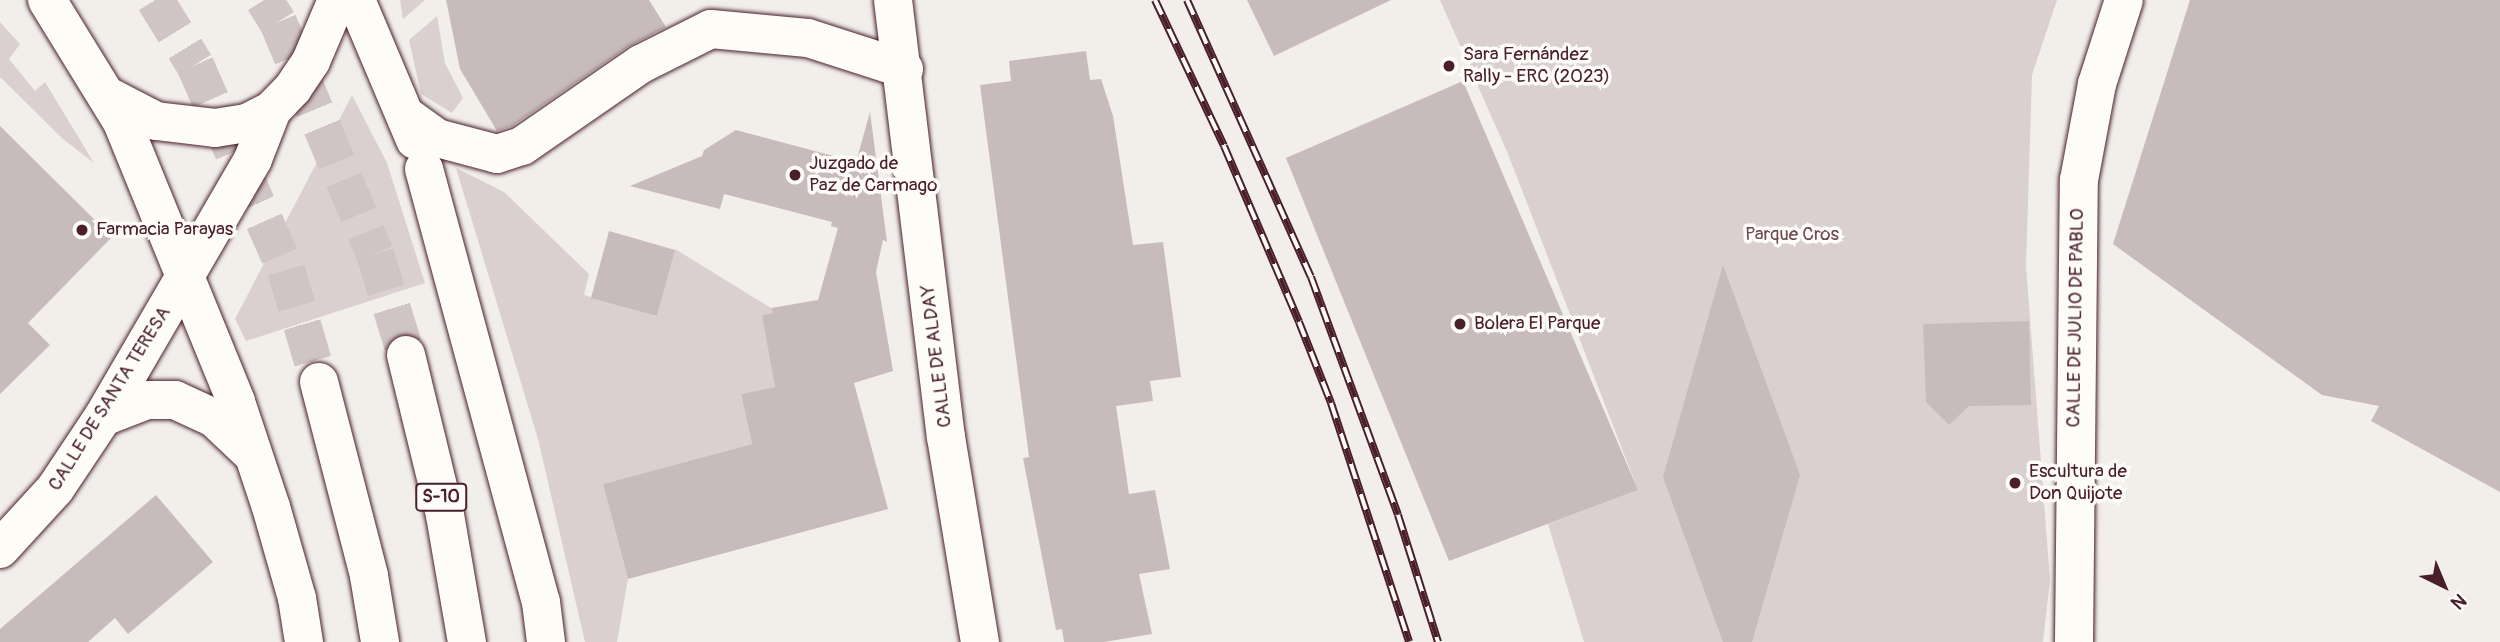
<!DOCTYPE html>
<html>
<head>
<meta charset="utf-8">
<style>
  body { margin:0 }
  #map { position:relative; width:2500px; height:642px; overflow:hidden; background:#f2efeb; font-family:Pangolin,sans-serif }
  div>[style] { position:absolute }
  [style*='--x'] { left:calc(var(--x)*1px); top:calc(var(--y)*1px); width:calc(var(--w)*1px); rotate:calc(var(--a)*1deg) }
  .green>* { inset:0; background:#d9d0cf }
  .building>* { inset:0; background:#c8bbbb }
  .motorway-tunnel>* { height:38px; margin-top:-19px; transform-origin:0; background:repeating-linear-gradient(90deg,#d0c5c5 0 38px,transparent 0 57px) }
  .roads { filter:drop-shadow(0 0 2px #4a1f2b) drop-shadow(0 0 2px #4a1f2b) }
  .minor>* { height:38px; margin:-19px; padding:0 19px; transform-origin:19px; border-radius:19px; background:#fdfcf7 }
  .motorway>* { height:38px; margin:-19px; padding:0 19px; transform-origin:19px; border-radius:19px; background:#fdfcf7 }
  .rail>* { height:8px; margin-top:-4px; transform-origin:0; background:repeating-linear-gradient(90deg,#fdfcf7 0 16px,#4a1f2b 0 32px); box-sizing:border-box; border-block:2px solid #4a1f2b }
  .dots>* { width:19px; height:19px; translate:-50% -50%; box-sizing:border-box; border:4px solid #fdfcf7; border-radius:50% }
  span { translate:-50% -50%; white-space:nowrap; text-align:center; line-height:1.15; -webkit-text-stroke:7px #fdfcf7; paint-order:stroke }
  .shield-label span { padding:2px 5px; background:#fdfcf7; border:2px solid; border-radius:5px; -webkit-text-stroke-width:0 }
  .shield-label { font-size:18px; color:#4a1f2b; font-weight:700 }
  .poi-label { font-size:19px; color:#4a1f2b }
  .left { translate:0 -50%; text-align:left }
  .park-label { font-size:19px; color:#6e4b54 }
  .street-label { font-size:19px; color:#4a1f2b }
  .north { position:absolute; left:2409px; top:551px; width:70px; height:70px; -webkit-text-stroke:5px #fdfcf7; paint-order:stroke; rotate:137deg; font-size:19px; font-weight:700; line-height:28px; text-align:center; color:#4a1f2b }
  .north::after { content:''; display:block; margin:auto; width:24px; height:32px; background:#4a1f2b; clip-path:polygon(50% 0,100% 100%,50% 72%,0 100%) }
</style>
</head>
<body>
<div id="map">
  <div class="green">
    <i style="clip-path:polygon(400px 0,425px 0,403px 19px)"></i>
    <i style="clip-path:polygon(1440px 0,2057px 0,2032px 75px,2026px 266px,2050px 580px,2043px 642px,1584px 642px,1548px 524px,1638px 490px,1508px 154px)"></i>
    <i style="clip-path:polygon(437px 16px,445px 63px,463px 98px,452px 113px,421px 94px,409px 40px)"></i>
    <i style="clip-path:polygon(0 22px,20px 44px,9px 59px,35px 91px,45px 82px,94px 163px,63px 139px,0 77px)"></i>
    <i style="clip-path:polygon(352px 95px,387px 163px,425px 283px,246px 341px,235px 319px)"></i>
    <i style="clip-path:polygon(456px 168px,504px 192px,589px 274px,584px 295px,657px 316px,675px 249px,771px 308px,773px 313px,763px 315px,775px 387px,741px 394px,752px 444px,603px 484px,628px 579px,617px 642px,585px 642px,538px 439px)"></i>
  </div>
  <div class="building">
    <i style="clip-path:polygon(446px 0,649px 0,666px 27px,629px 46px,512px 126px,497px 131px,460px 69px)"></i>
    <i style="clip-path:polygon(1247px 0,1391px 0,1274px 56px)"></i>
    <i style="clip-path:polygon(2190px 0,2500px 0,2500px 492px,2371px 421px,2379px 406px,2322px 395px,2113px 244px)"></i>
    <i style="clip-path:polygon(1086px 51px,1090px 80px,1101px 79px,1113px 116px,1133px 245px,1163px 242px,1181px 377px,1150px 381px,1153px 401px,1116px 406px,1129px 494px,1155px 490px,1170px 569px,1139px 574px,1152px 634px,1104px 642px,1064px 642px,1062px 629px,1056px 630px,1023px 458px,1029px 457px,980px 85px,1011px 81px,1009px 61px)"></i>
    <i style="clip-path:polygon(1463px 81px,1638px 490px,1449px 561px,1286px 158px)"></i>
    <i style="clip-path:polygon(870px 112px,887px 242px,883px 240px,876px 272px,893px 371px,854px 383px,888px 509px,628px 579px,603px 484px,752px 444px,741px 394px,775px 387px,762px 315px,773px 313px,771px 308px,818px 300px,838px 228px,831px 226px,832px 222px,724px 194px,720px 209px,630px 186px,702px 156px,704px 150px,736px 130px,856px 162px)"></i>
    <i style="clip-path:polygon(0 126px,112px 237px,28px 323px,50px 345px,0 394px)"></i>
    <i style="clip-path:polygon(609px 231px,675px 250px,657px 316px,591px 298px)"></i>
    <i style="clip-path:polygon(1723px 265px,1800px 475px,1752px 642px,1723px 642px,1663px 477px)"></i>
    <i style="clip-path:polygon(2029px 321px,2031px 405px,1969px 406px,1949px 425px,1926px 402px,1923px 324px)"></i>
    <i style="clip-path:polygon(156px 495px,213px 562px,128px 634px,115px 618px,88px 642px,0 642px,0 629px)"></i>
  </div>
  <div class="motorway-tunnel">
    <i style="--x:155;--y:0;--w:76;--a:58.4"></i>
    <i style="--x:195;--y:65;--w:224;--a:66.1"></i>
    <i style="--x:286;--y:270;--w:117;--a:73.6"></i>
    <i style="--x:264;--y:0;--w:26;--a:58"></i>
    <i style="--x:278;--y:22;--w:251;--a:67.3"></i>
    <i style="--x:375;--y:254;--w:106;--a:72.9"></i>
  </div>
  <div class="roads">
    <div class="minor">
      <i style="--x:47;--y:0;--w:143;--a:58.4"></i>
      <i style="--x:122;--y:122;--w:302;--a:67.8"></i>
      <i style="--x:356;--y:0;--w:152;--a:67.1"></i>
      <i style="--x:893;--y:0;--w:440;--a:83.1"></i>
      <i style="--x:946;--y:437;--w:208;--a:80.6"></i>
      <i style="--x:106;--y:95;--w:56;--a:27.5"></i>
      <i style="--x:156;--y:121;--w:59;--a:6.8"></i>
      <i style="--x:215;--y:128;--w:32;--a:-9"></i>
      <i style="--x:247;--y:123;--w:28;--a:-27"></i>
      <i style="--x:272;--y:110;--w:30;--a:-46"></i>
      <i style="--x:293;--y:88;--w:32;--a:-56"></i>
      <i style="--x:311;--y:61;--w:66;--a:-66.9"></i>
      <i style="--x:408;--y:117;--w:36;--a:36"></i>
      <i style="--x:437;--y:138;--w:62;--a:14.9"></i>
      <i style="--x:497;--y:154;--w:26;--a:-18"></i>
      <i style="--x:522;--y:146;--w:145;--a:-34.6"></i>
      <i style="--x:641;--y:64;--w:78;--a:-26.6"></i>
      <i style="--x:711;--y:29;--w:97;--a:5.3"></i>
      <i style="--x:808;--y:38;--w:101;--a:17.9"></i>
      <i style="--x:103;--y:417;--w:47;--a:-21.1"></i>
      <i style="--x:147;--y:400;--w:28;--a:0"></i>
      <i style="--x:175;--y:400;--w:43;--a:24.8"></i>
      <i style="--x:214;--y:418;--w:51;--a:43.4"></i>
      <i style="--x:0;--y:549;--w:81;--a:-47.5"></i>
      <i style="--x:55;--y:489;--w:87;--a:-56.3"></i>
      <i style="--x:103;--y:417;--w:298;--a:-59.8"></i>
      <i style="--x:253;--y:159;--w:53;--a:-68.8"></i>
      <i style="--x:2074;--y:642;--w:462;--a:-89.4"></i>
      <i style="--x:2079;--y:180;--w:98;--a:-79.4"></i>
      <i style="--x:2097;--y:84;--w:88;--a:-72.2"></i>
    </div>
    <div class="motorway">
      <i style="--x:424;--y:169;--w:449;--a:74.9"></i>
      <i style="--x:541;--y:602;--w:40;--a:82.9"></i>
      <i style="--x:406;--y:355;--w:165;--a:76.3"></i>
      <i style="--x:445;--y:515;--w:129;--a:80.2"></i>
      <i style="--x:319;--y:382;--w:200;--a:75.5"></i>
      <i style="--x:369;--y:576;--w:67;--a:80.5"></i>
      <i style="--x:236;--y:402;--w:111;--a:71.6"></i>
      <i style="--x:271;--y:507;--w:95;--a:74.1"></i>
      <i style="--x:297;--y:598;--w:45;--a:81"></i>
    </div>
  </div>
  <div class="rail">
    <i style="--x:1155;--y:0;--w:161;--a:64.7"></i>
    <i style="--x:1224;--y:146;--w:191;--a:66.9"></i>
    <i style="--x:1299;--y:322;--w:87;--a:68.4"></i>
    <i style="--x:1331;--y:403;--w:251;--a:71.9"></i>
    <i style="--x:1187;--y:0;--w:303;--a:65.9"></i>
    <i style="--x:1311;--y:277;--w:253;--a:69.9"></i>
    <i style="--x:1398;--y:515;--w:133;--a:72.5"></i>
  </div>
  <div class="dots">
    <i style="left:1449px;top:66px;background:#4a1f2b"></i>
    <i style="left:795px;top:175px;background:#4a1f2b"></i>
    <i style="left:82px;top:230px;background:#4a1f2b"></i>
    <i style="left:1460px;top:324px;background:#4a1f2b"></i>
    <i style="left:2015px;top:483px;background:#4a1f2b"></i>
  </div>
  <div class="shield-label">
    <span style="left:441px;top:497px">S-10</span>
  </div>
  <div class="poi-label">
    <span class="left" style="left:1463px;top:66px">Sara Fernández<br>Rally - ERC (2023)</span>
    <span class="left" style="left:809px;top:175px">Juzgado de<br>Paz de Carmago</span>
    <span class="left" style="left:96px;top:230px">Farmacia Parayas</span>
    <span class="left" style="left:1474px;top:324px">Bolera El Parque</span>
    <span class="left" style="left:2029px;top:483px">Escultura de<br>Don Quijote</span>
  </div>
  <div class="park-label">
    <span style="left:1792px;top:235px">Parque Cros</span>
  </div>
  <div class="street-label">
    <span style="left:2076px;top:318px;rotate:-89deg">CALLE DE JULIO DE PABLO</span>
    <span style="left:937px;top:356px;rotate:-97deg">CALLE DE ALDAY</span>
    <span style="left:110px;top:399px;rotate:-58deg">CALLE DE SANTA TERESA</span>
  </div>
  <div class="north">N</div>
</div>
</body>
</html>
